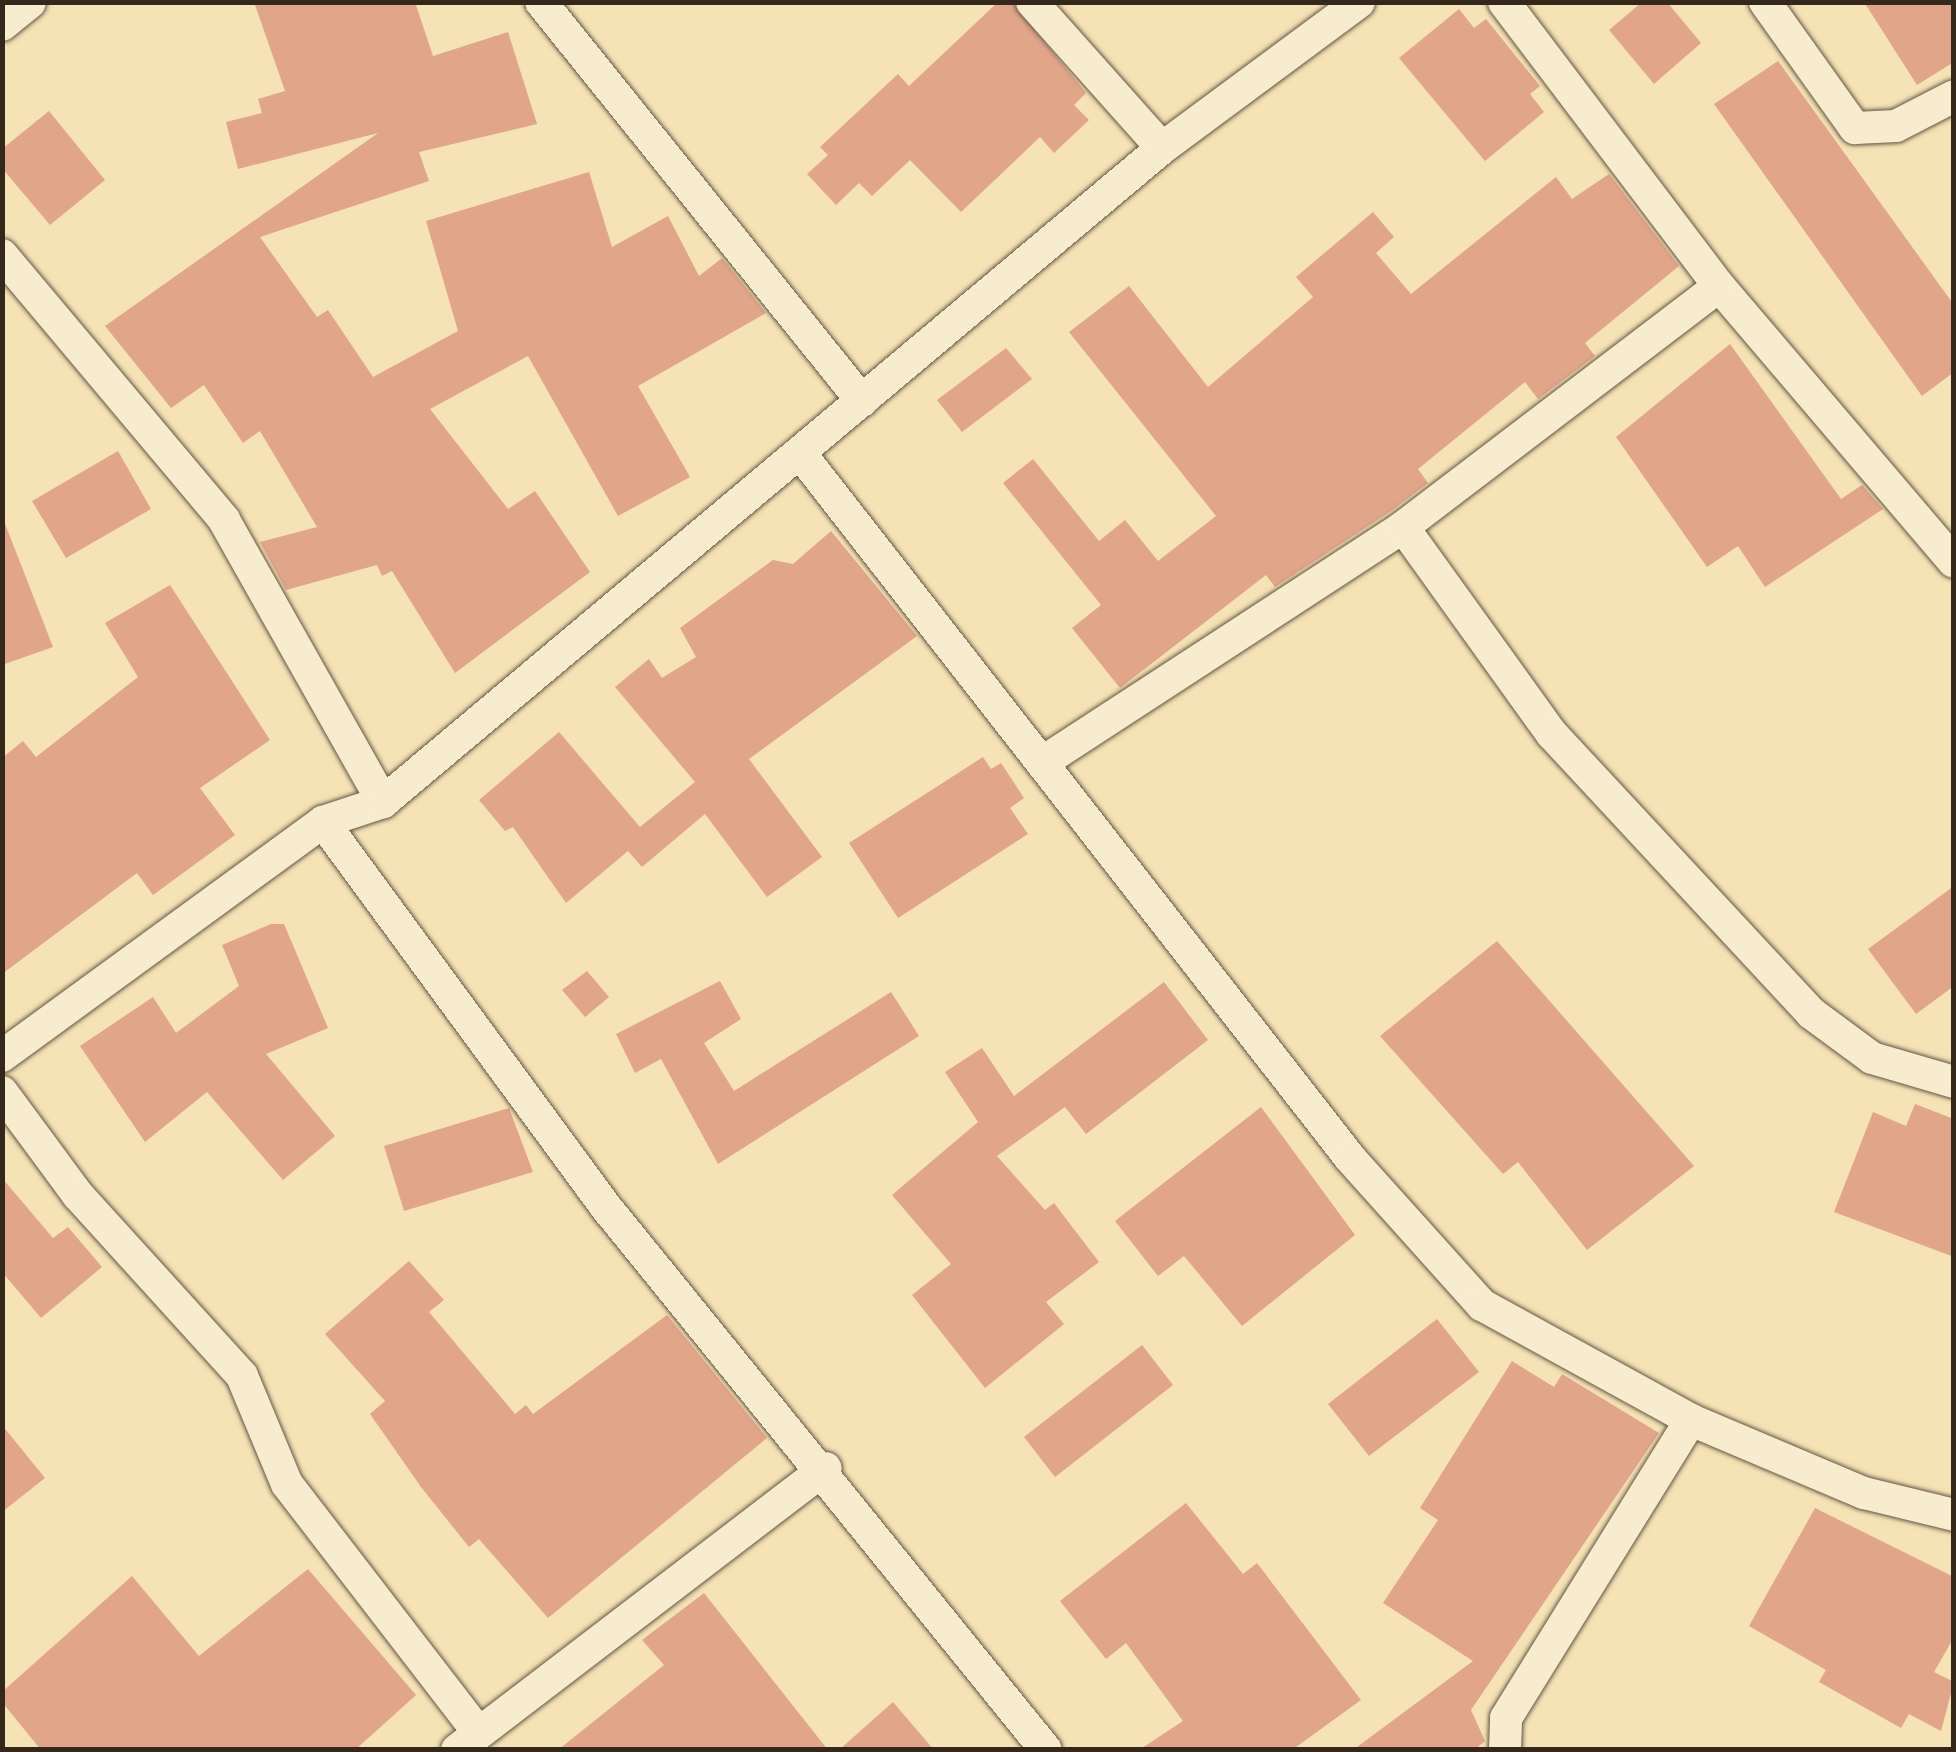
<!DOCTYPE html>
<html>
<head>
<meta charset="utf-8">
<style>
  body { margin:0 }
  #map { position:relative; width:1956px; height:1752px; overflow:hidden; background:#f5e2b5; font-family:Alegreya,serif }
  div>[style] { position:absolute }
  [style*='--x'] { left:calc(var(--x)*1px); top:calc(var(--y)*1px); width:calc(var(--w)*1px); rotate:calc(var(--a)*1deg) }
  .building>* { inset:0; background:#e1a58a }
  .roads { filter:drop-shadow(0 0 2px #645643) drop-shadow(0 0 2px #645643) }
  .street>* { height:32px; margin:-16px; padding:0 16px; transform-origin:16px; border-radius:16px; background:#f8eccf }
  span { translate:-50% -50%; white-space:nowrap; text-align:center; line-height:1.15; -webkit-text-stroke:8px #f8eccf; paint-order:stroke }
  .frame { position:absolute; inset:0; border:5px solid #34281d; pointer-events:none }
</style>
</head>
<body>
<div id="map">
  <div class="building">
    <i style="clip-path:polygon(254px 2px,415px 2px,433px 56px,508px 32px,537px 124px,419px 152px,429px 181px,260px 237px,317px 317px,328px 310px,373px 377px,458px 331px,426px 221px,589px 172px,612px 247px,668px 216px,699px 276px,722px 258px,766px 313px,638px 386px,690px 477px,618px 516px,528px 356px,430px 409px,508px 509px,535px 491px,590px 572px,455px 673px,392px 571px,382px 576px,377px 565px,286px 590px,260px 542px,317px 527px,260px 431px,243px 443px,204px 385px,171px 408px,105px 326px,378px 133px,238px 169px,226px 122px,262px 113px,258px 99px,285px 91px)"></i>
    <i style="clip-path:polygon(998px 2px,1012px 2px,1086px 93px,1074px 105px,1089px 120px,1054px 153px,1040px 137px,961px 212px,910px 160px,872px 196px,859px 183px,836px 205px,807px 174px,828px 155px,820px 147px,898px 74px,909px 86px)"></i>
    <i style="clip-path:polygon(1642px 2px,1667px 2px,1701px 43px,1654px 84px,1609px 30px)"></i>
    <i style="clip-path:polygon(1864px 2px,1954px 2px,1954px 62px,1917px 85px)"></i>
    <i style="clip-path:polygon(1459px 9px,1474px 28px,1486px 19px,1540px 86px,1530px 94px,1544px 112px,1485px 161px,1399px 58px)"></i>
    <i style="clip-path:polygon(1778px 61px,1954px 305px,1954px 372px,1922px 396px,1714px 104px)"></i>
    <i style="clip-path:polygon(49px 111px,105px 180px,50px 225px,2px 168px,2px 149px)"></i>
    <i style="clip-path:polygon(1609px 174px,1679px 266px,1585px 343px,1595px 356px,1538px 399px,1525px 382px,1418px 469px,1428px 483px,1391px 511px,1275px 587px,1266px 575px,1120px 688px,1072px 628px,1101px 605px,1003px 483px,1033px 459px,1099px 541px,1125px 520px,1158px 561px,1216px 516px,1069px 332px,1129px 286px,1208px 387px,1313px 297px,1296px 277px,1373px 212px,1394px 237px,1376px 253px,1411px 294px,1556px 177px,1572px 199px)"></i>
    <i style="clip-path:polygon(1730px 344px,1841px 499px,1862px 485px,1883px 509px,1765px 587px,1738px 546px,1707px 567px,1616px 437px)"></i>
    <i style="clip-path:polygon(1006px 348px,1032px 379px,962px 432px,937px 400px)"></i>
    <i style="clip-path:polygon(118px 451px,151px 509px,66px 558px,32px 501px)"></i>
    <i style="clip-path:polygon(2px 516px,53px 647px,2px 665px)"></i>
    <i style="clip-path:polygon(831px 531px,917px 636px,749px 759px,822px 857px,767px 897px,705px 814px,642px 867px,628px 851px,566px 903px,513px 827px,505px 831px,479px 800px,559px 732px,640px 827px,695px 782px,615px 687px,649px 659px,662px 678px,696px 657px,680px 628px,773px 560px,793px 564px)"></i>
    <i style="clip-path:polygon(170px 585px,270px 740px,200px 788px,235px 835px,153px 895px,137px 873px,2px 974px,2px 758px,23px 741px,36px 757px,138px 677px,105px 623px)"></i>
    <i style="clip-path:polygon(983px 757px,991px 769px,1001px 763px,1024px 798px,1010px 808px,1028px 834px,898px 918px,849px 843px)"></i>
    <i style="clip-path:polygon(1954px 886px,1954px 986px,1916px 1014px,1868px 949px)"></i>
    <i style="clip-path:polygon(271px 924px,284px 924px,328px 1028px,266px 1054px,335px 1136px,283px 1180px,207px 1092px,145px 1142px,80px 1046px,153px 997px,176px 1033px,239px 986px,222px 945px)"></i>
    <i style="clip-path:polygon(1497px 941px,1694px 1166px,1587px 1250px,1518px 1162px,1503px 1174px,1380px 1036px)"></i>
    <i style="clip-path:polygon(587px 971px,609px 997px,585px 1017px,562px 990px)"></i>
    <i style="clip-path:polygon(720px 981px,741px 1019px,704px 1043px,734px 1091px,891px 992px,919px 1036px,718px 1164px,661px 1059px,635px 1073px,616px 1034px)"></i>
    <i style="clip-path:polygon(1164px 982px,1208px 1040px,1086px 1134px,1065px 1107px,997px 1156px,1045px 1210px,1054px 1203px,1099px 1262px,1046px 1302px,1064px 1324px,985px 1388px,912px 1295px,951px 1264px,892px 1195px,978px 1122px,945px 1072px,982px 1048px,1014px 1096px)"></i>
    <i style="clip-path:polygon(1915px 1104px,1954px 1119px,1954px 1257px,1834px 1212px,1873px 1112px,1906px 1126px)"></i>
    <i style="clip-path:polygon(1261px 1107px,1355px 1235px,1242px 1326px,1184px 1256px,1158px 1276px,1115px 1221px)"></i>
    <i style="clip-path:polygon(509px 1108px,533px 1172px,404px 1211px,384px 1146px)"></i>
    <i style="clip-path:polygon(2px 1178px,53px 1238px,68px 1227px,102px 1267px,41px 1318px,2px 1272px)"></i>
    <i style="clip-path:polygon(409px 1261px,444px 1300px,429px 1312px,515px 1414px,526px 1405px,533px 1414px,667px 1315px,767px 1438px,548px 1618px,479px 1539px,469px 1547px,421px 1487px,370px 1414px,385px 1401px,325px 1334px)"></i>
    <i style="clip-path:polygon(1437px 1319px,1479px 1372px,1369px 1456px,1328px 1404px)"></i>
    <i style="clip-path:polygon(1142px 1345px,1173px 1385px,1055px 1477px,1024px 1437px)"></i>
    <i style="clip-path:polygon(1512px 1361px,1554px 1387px,1562px 1374px,1659px 1433px,1471px 1710px,1485px 1741px,1474px 1750px,1353px 1750px,1473px 1661px,1383px 1603px,1438px 1520px,1420px 1508px)"></i>
    <i style="clip-path:polygon(2px 1425px,45px 1478px,2px 1512px)"></i>
    <i style="clip-path:polygon(1186px 1503px,1243px 1574px,1257px 1563px,1361px 1700px,1292px 1750px,1139px 1750px,1183px 1721px,1126px 1643px,1106px 1659px,1060px 1601px)"></i>
    <i style="clip-path:polygon(1815px 1508px,1954px 1577px,1954px 1637px,1934px 1672px,1954px 1682px,1941px 1731px,1909px 1714px,1901px 1728px,1819px 1682px,1826px 1670px,1749px 1626px)"></i>
    <i style="clip-path:polygon(308px 1569px,416px 1695px,355px 1750px,41px 1750px,2px 1702px,2px 1692px,132px 1576px,199px 1656px)"></i>
    <i style="clip-path:polygon(704px 1593px,828px 1750px,558px 1750px,664px 1665px,642px 1640px)"></i>
    <i style="clip-path:polygon(893px 1702px,934px 1750px,839px 1750px)"></i>
  </div>
  <div class="roads">
    <div class="street">
      <i style="--x:541;--y:2;--w:512;--a:51.18"></i>
      <i style="--x:1032;--y:2;--w:195;--a:48.3"></i>
      <i style="--x:1504;--y:2;--w:356;--a:52.9"></i>
      <i style="--x:1719;--y:286;--w:362;--a:49.6"></i>
      <i style="--x:1765;--y:2;--w:155;--a:54.5"></i>
      <i style="--x:1855;--y:128;--w:41;--a:-2.8"></i>
      <i style="--x:1896;--y:126;--w:65;--a:-27.3"></i>
      <i style="--x:2;--y:25;--w:36;--a:-39"></i>
      <i style="--x:2;--y:255;--w:346;--a:50"></i>
      <i style="--x:224;--y:520;--w:324;--a:60.6"></i>
      <i style="--x:803;--y:457;--w:889;--a:52.03"></i>
      <i style="--x:1350;--y:1158;--w:198;--a:48.1"></i>
      <i style="--x:1482;--y:1305;--w:239;--a:28.8"></i>
      <i style="--x:1691;--y:1420;--w:188;--a:22.9"></i>
      <i style="--x:1864;--y:1493;--w:93;--a:13.7"></i>
      <i style="--x:1403;--y:527;--w:255;--a:54.3"></i>
      <i style="--x:1552;--y:734;--w:381;--a:47.1"></i>
      <i style="--x:1811;--y:1013;--w:76;--a:36.4"></i>
      <i style="--x:1872;--y:1058;--w:85;--a:16.3"></i>
      <i style="--x:1043;--y:762;--w:430;--a:-33.1"></i>
      <i style="--x:1403;--y:527;--w:397;--a:-37.3"></i>
      <i style="--x:323;--y:822;--w:484;--a:53.7"></i>
      <i style="--x:610;--y:1212;--w:692;--a:50.98"></i>
      <i style="--x:2;--y:1056;--w:397;--a:-36.1"></i>
      <i style="--x:323;--y:822;--w:63;--a:-18.4"></i>
      <i style="--x:383;--y:802;--w:1017;--a:-40.01"></i>
      <i style="--x:1162;--y:148;--w:245;--a:-36.5"></i>
      <i style="--x:2;--y:1092;--w:128;--a:53.6"></i>
      <i style="--x:78;--y:1195;--w:244;--a:47.8"></i>
      <i style="--x:242;--y:1376;--w:117;--a:67.4"></i>
      <i style="--x:287;--y:1484;--w:314;--a:52.4"></i>
      <i style="--x:457;--y:1750;--w:464;--a:-37.4"></i>
      <i style="--x:1505;--y:1750;--w:32;--a:-88"></i>
      <i style="--x:1506;--y:1718;--w:351;--a:-58.2"></i>
    </div>
  </div>
  <div class="frame"></div>
</div>
</body>
</html>
